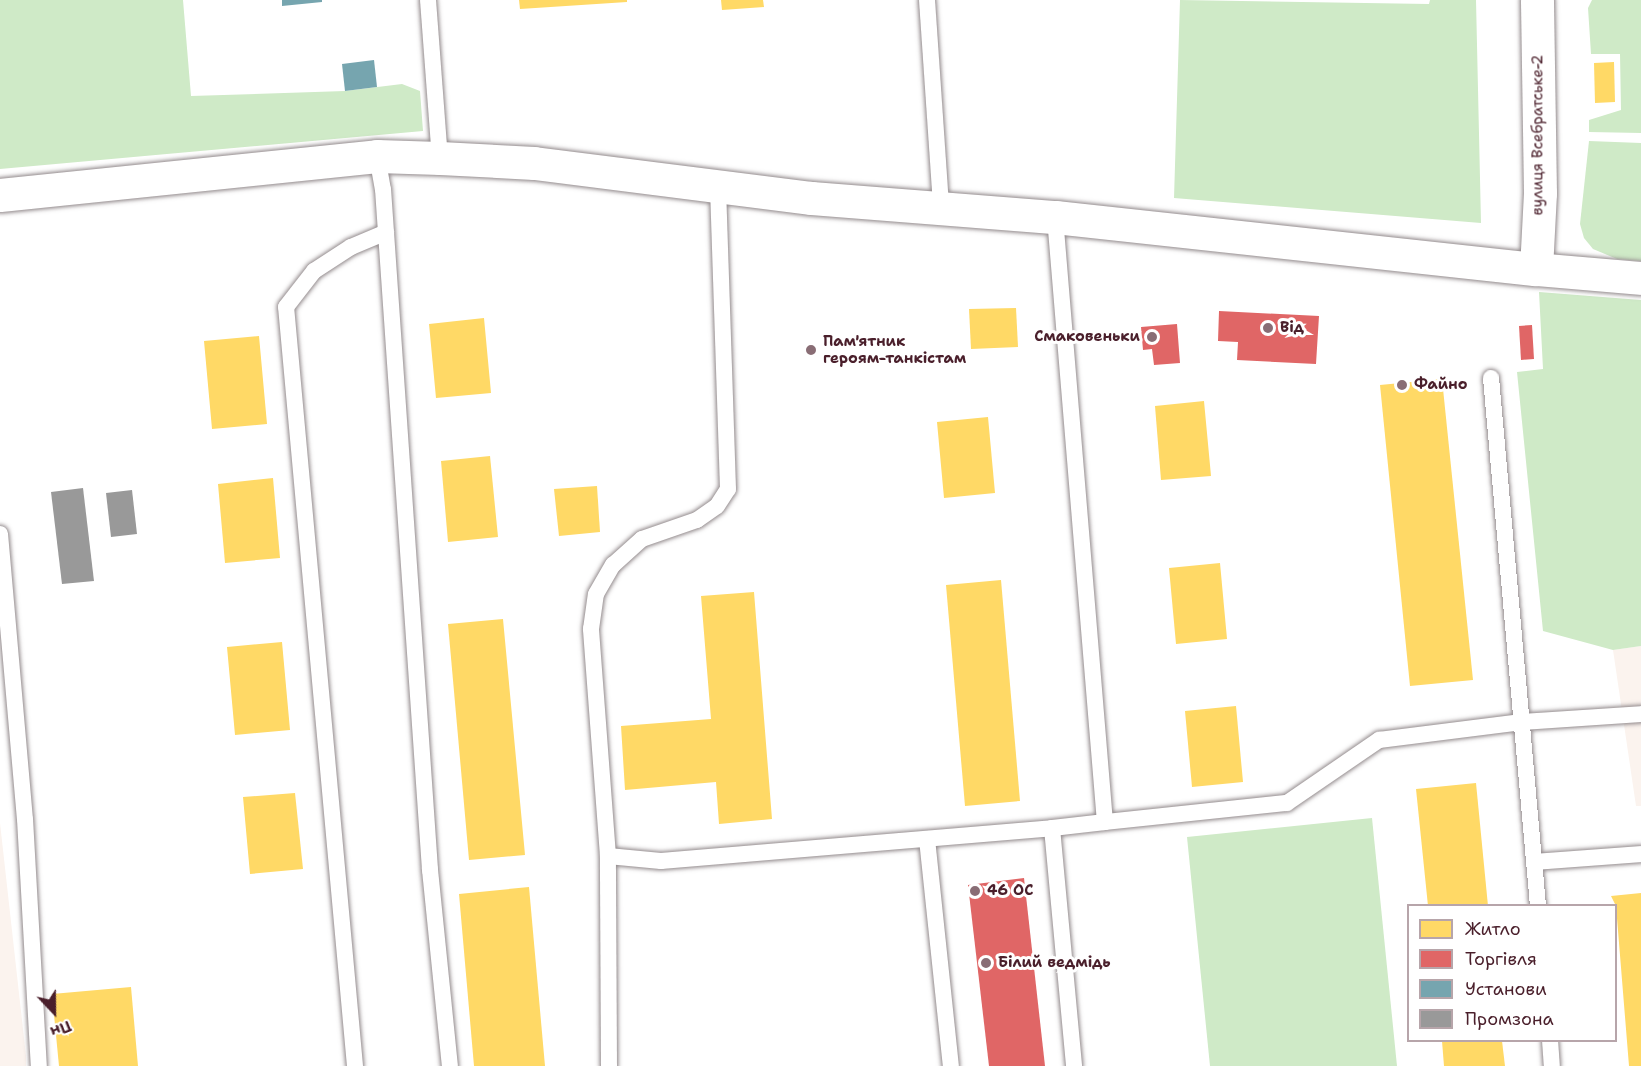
<!DOCTYPE html>
<html>
<head>
<meta charset="utf-8">
<style>
  body { margin:0 }
  #map { position:relative; width:1641px; height:1066px; overflow:hidden; background:#fff; font-family:"Shantell Sans",sans-serif }
  div>[style] { position:absolute }
  [style*='--x'] { left:calc(var(--x)*1px); top:calc(var(--y)*1px); width:calc(var(--w)*1px); rotate:calc(var(--a)*1deg) }
  .built>* { inset:0; background:#fbf3ee }
  .green>* { inset:0; background:#cfeac7 }
  .homes>* { inset:0; background:#ffd966 }
  .shops>* { inset:0; background:#e06666 }
  .public>* { inset:0; background:#76a5af }
  .industry>* { inset:0; background:#999 }
  .roads { filter:drop-shadow(0 0 2px #948c8e) drop-shadow(0 0 2px #948c8e) }
  .lane>* { height:16px; margin:-8px; padding:0 8px; transform-origin:8px; border-radius:8px; background:#fff }
  .street>* { height:33px; margin:-16.5px; padding:0 16.5px; transform-origin:16.5px; border-radius:16.5px; background:#fff }
  .secondary>* { height:33px; margin:-16.5px; padding:0 16.5px; transform-origin:16.5px; border-radius:16.5px; background:#fff }
  .dots>* { width:16px; height:16px; translate:-50% -50%; box-sizing:border-box; border:3px solid #fff; border-radius:50% }
  span { translate:-50% -50%; white-space:nowrap; text-align:center; line-height:1.15; -webkit-text-stroke:6px #fff; paint-order:stroke }
  .street-label { font-size:15px; color:#4a1f2b }
  .poi-label { font-size:15px; color:#4a1f2b; font-weight:700 }
  .left { translate:0 -50%; text-align:left }
  .right { translate:-100% -50%; text-align:right }
  .legend { position:absolute; left:1407px; top:904px; width:210px; height:138px; box-sizing:border-box; background:#fff; border:2px solid #b7a5aa; margin:0; padding:8px 10px; list-style:none; font-size:18px; color:#4a1f2b }
  .legend li { display:flex; align-items:center; gap:12px; height:30px }
  .legend b { width:30px; border:2px solid #b7a5aa }
  .north { position:absolute; left:24px; top:982px; width:60px; height:60px; -webkit-text-stroke:4px #fff; paint-order:stroke; rotate:158deg; font-size:16px; font-weight:700; line-height:24px; text-align:center; color:#4a1f2b }
  .north::after { content:''; display:block; margin:auto; width:21px; height:27px; background:#4a1f2b; clip-path:polygon(50% 0,100% 100%,50% 72%,0 100%) }
</style>
</head>
<body>
<div id="map">
  <div class="built">
    <i style="clip-path:polygon(1641px 646px,1641px 806px,1636px 806px,1613px 650px)"></i>
    <i style="clip-path:polygon(0 823px,26px 1056px,26px 1066px,0 1066px)"></i>
  </div>
  <div class="green">
    <i style="clip-path:polygon(0 0,183px 0,191px 96px,345px 91px,402px 84px,420px 91px,423px 131px,0 169px)"></i>
    <i style="clip-path:polygon(1180px 0,1429px 4px,1430px 0,1476px 0,1481px 223px,1174px 198px)"></i>
    <i style="clip-path:polygon(1592px 0,1641px 0,1641px 133px,1589px 132px,1589px 120px,1621px 110px,1620px 54px,1591px 54px,1588px 8px)"></i>
    <i style="clip-path:polygon(1589px 141px,1641px 143px,1641px 261px,1617px 259px,1593px 249px,1584px 238px,1580px 224px)"></i>
    <i style="clip-path:polygon(1539px 292px,1641px 300px,1641px 646px,1613px 650px,1543px 631px,1517px 372px,1543px 369px)"></i>
    <i style="clip-path:polygon(1372px 818px,1397px 1066px,1210px 1066px,1187px 837px)"></i>
  </div>
  <div class="homes">
    <i style="clip-path:polygon(519px 0,627px 0,627px 2px,520px 9px)"></i>
    <i style="clip-path:polygon(721px 0,763px 0,764px 7px,722px 10px)"></i>
    <i style="clip-path:polygon(1614px 62px,1615px 102px,1595px 103px,1594px 63px)"></i>
    <i style="clip-path:polygon(1016px 308px,1018px 347px,971px 349px,969px 309px)"></i>
    <i style="clip-path:polygon(484px 318px,491px 393px,436px 398px,429px 324px)"></i>
    <i style="clip-path:polygon(259px 336px,267px 424px,212px 429px,204px 341px)"></i>
    <i style="clip-path:polygon(1442px 379px,1473px 680px,1410px 686px,1380px 385px)"></i>
    <i style="clip-path:polygon(1204px 401px,1211px 476px,1161px 480px,1155px 406px)"></i>
    <i style="clip-path:polygon(988px 417px,995px 493px,944px 498px,937px 422px)"></i>
    <i style="clip-path:polygon(490px 456px,498px 537px,448px 542px,441px 461px)"></i>
    <i style="clip-path:polygon(273px 478px,280px 558px,225px 563px,218px 484px)"></i>
    <i style="clip-path:polygon(597px 486px,600px 532px,559px 536px,554px 489px)"></i>
    <i style="clip-path:polygon(1220px 563px,1227px 639px,1176px 644px,1169px 568px)"></i>
    <i style="clip-path:polygon(1001px 580px,1020px 801px,965px 806px,946px 585px)"></i>
    <i style="clip-path:polygon(754px 592px,772px 819px,719px 824px,716px 782px,625px 790px,621px 726px,711px 719px,701px 596px)"></i>
    <i style="clip-path:polygon(503px 619px,525px 855px,469px 860px,448px 624px)"></i>
    <i style="clip-path:polygon(282px 642px,290px 730px,235px 735px,227px 647px)"></i>
    <i style="clip-path:polygon(1236px 706px,1243px 782px,1192px 787px,1185px 711px)"></i>
    <i style="clip-path:polygon(1476px 783px,1488px 906px,1428px 906px,1416px 789px)"></i>
    <i style="clip-path:polygon(295px 793px,303px 869px,250px 874px,243px 797px)"></i>
    <i style="clip-path:polygon(529px 887px,545px 1066px,474px 1066px,459px 894px)"></i>
    <i style="clip-path:polygon(1641px 893px,1641px 1066px,1629px 1066px,1616px 906px,1611px 896px)"></i>
    <i style="clip-path:polygon(131px 987px,138px 1066px,59px 1066px,52px 994px)"></i>
    <i style="clip-path:polygon(1442px 1041px,1502px 1041px,1505px 1066px,1444px 1066px)"></i>
  </div>
  <div class="shops">
    <i style="clip-path:polygon(1219px 311px,1319px 316px,1316px 364px,1237px 360px,1238px 342px,1218px 341px)"></i>
    <i style="clip-path:polygon(1177px 324px,1180px 363px,1154px 365px,1152px 349px,1143px 350px,1141px 327px)"></i>
    <i style="clip-path:polygon(1532px 325px,1534px 359px,1521px 360px,1519px 326px)"></i>
    <i style="clip-path:polygon(1024px 878px,1045px 1066px,989px 1066px,968px 885px)"></i>
  </div>
  <div class="public">
    <i style="clip-path:polygon(282px 0,322px 0,322px 2px,282px 6px)"></i>
    <i style="clip-path:polygon(374px 60px,377px 87px,345px 91px,342px 64px)"></i>
  </div>
  <div class="industry">
    <i style="clip-path:polygon(83px 488px,94px 581px,62px 584px,51px 492px)"></i>
    <i style="clip-path:polygon(132px 490px,137px 534px,111px 537px,106px 493px)"></i>
  </div>
  <div class="roads">
    <div class="lane">
      <i style="--x:428;--y:0;--w:158;--a:85.7"></i>
      <i style="--x:927;--y:0;--w:208;--a:86.1"></i>
      <i style="--x:377;--y:156;--w:34;--a:80"></i>
      <i style="--x:383;--y:189;--w:683;--a:86.05"></i>
      <i style="--x:430;--y:870;--w:197;--a:84.2"></i>
      <i style="--x:1055;--y:217;--w:607;--a:85.28"></i>
      <i style="--x:1105;--y:822;--w:53;--a:173.5"></i>
      <i style="--x:1052;--y:828;--w:239;--a:84.7"></i>
      <i style="--x:1491;--y:378;--w:530;--a:84.91"></i>
      <i style="--x:0;--y:534;--w:286;--a:85"></i>
      <i style="--x:25;--y:819;--w:247;--a:86.8"></i>
      <i style="--x:1105;--y:822;--w:183;--a:-6"></i>
      <i style="--x:1287;--y:803;--w:112;--a:-34.4"></i>
      <i style="--x:1379;--y:740;--w:144;--a:-7.2"></i>
      <i style="--x:1522;--y:722;--w:119;--a:-3.8"></i>
      <i style="--x:927;--y:839;--w:228;--a:84"></i>
      <i style="--x:608;--y:856;--w:228;--a:-94.3"></i>
      <i style="--x:591;--y:629;--w:35;--a:-82"></i>
      <i style="--x:596;--y:594;--w:34;--a:-60"></i>
      <i style="--x:613;--y:565;--w:39;--a:-42"></i>
      <i style="--x:642;--y:539;--w:58;--a:-19.1"></i>
      <i style="--x:697;--y:520;--w:24;--a:-35"></i>
      <i style="--x:717;--y:506;--w:20;--a:-57"></i>
      <i style="--x:728;--y:489;--w:302;--a:-91.9"></i>
      <i style="--x:1535;--y:862;--w:106;--a:-4.3"></i>
      <i style="--x:1550;--y:1040;--w:26;--a:86"></i>
      <i style="--x:355;--y:1066;--w:762;--a:-95.19"></i>
      <i style="--x:286;--y:307;--w:46;--a:-52.1"></i>
      <i style="--x:314;--y:271;--w:44;--a:-33"></i>
      <i style="--x:351;--y:247;--w:38;--a:-23"></i>
      <i style="--x:609;--y:1066;--w:210;--a:-90.3"></i>
      <i style="--x:608;--y:856;--w:53;--a:5.4"></i>
      <i style="--x:661;--y:861;--w:392;--a:-4.8"></i>
    </div>
    <div class="street">
      <i style="--x:1536;--y:269;--w:105;--a:4.9"></i>
    </div>
    <div class="secondary">
      <i style="--x:0;--y:195;--w:379;--a:-5.9"></i>
      <i style="--x:377;--y:156;--w:63;--a:1.8"></i>
      <i style="--x:440;--y:158;--w:94;--a:3"></i>
      <i style="--x:534;--y:163;--w:280;--a:7.2"></i>
      <i style="--x:812;--y:198;--w:244;--a:4.5"></i>
      <i style="--x:1055;--y:217;--w:484;--a:6.2"></i>
      <i style="--x:1536;--y:269;--w:76;--a:-87"></i>
      <i style="--x:1540;--y:193;--w:193;--a:-90.9"></i>
    </div>
  </div>
  <div class="dots">
    <i style="left:1268px;top:328px;background:#896d75"></i>
    <i style="left:1152px;top:337px;background:#896d75"></i>
    <i style="left:811px;top:350px;background:#896d75"></i>
    <i style="left:1402px;top:385px;background:#896d75"></i>
    <i style="left:975px;top:891px;background:#896d75"></i>
    <i style="left:986px;top:963px;background:#896d75"></i>
  </div>
  <div class="street-label">
    <span style="left:1538px;top:135px;rotate:-90deg">вулиця Всебратське-2</span>
  </div>
  <div class="poi-label">
    <span class="left" style="left:1280px;top:328px">Від</span>
    <span class="right" style="left:1140px;top:337px">Смаковеньки</span>
    <span class="left" style="left:823px;top:350px">Пам'ятник<br>героям-танкістам</span>
    <span class="left" style="left:1414px;top:385px">Файно</span>
    <span class="left" style="left:987px;top:891px">46 ОС</span>
    <span class="left" style="left:998px;top:963px">Білий ведмідь</span>
  </div>
  <ul class="legend">
  <li><b style="height:16px;background:#ffd966"></b>Житло</li>
  <li><b style="height:16px;background:#e06666"></b>Торгівля</li>
  <li><b style="height:16px;background:#76a5af"></b>Установи</li>
  <li><b style="height:16px;background:#999"></b>Промзона</li>
  </ul>
  <div class="north">Пн</div>
</div>
</body>
</html>
